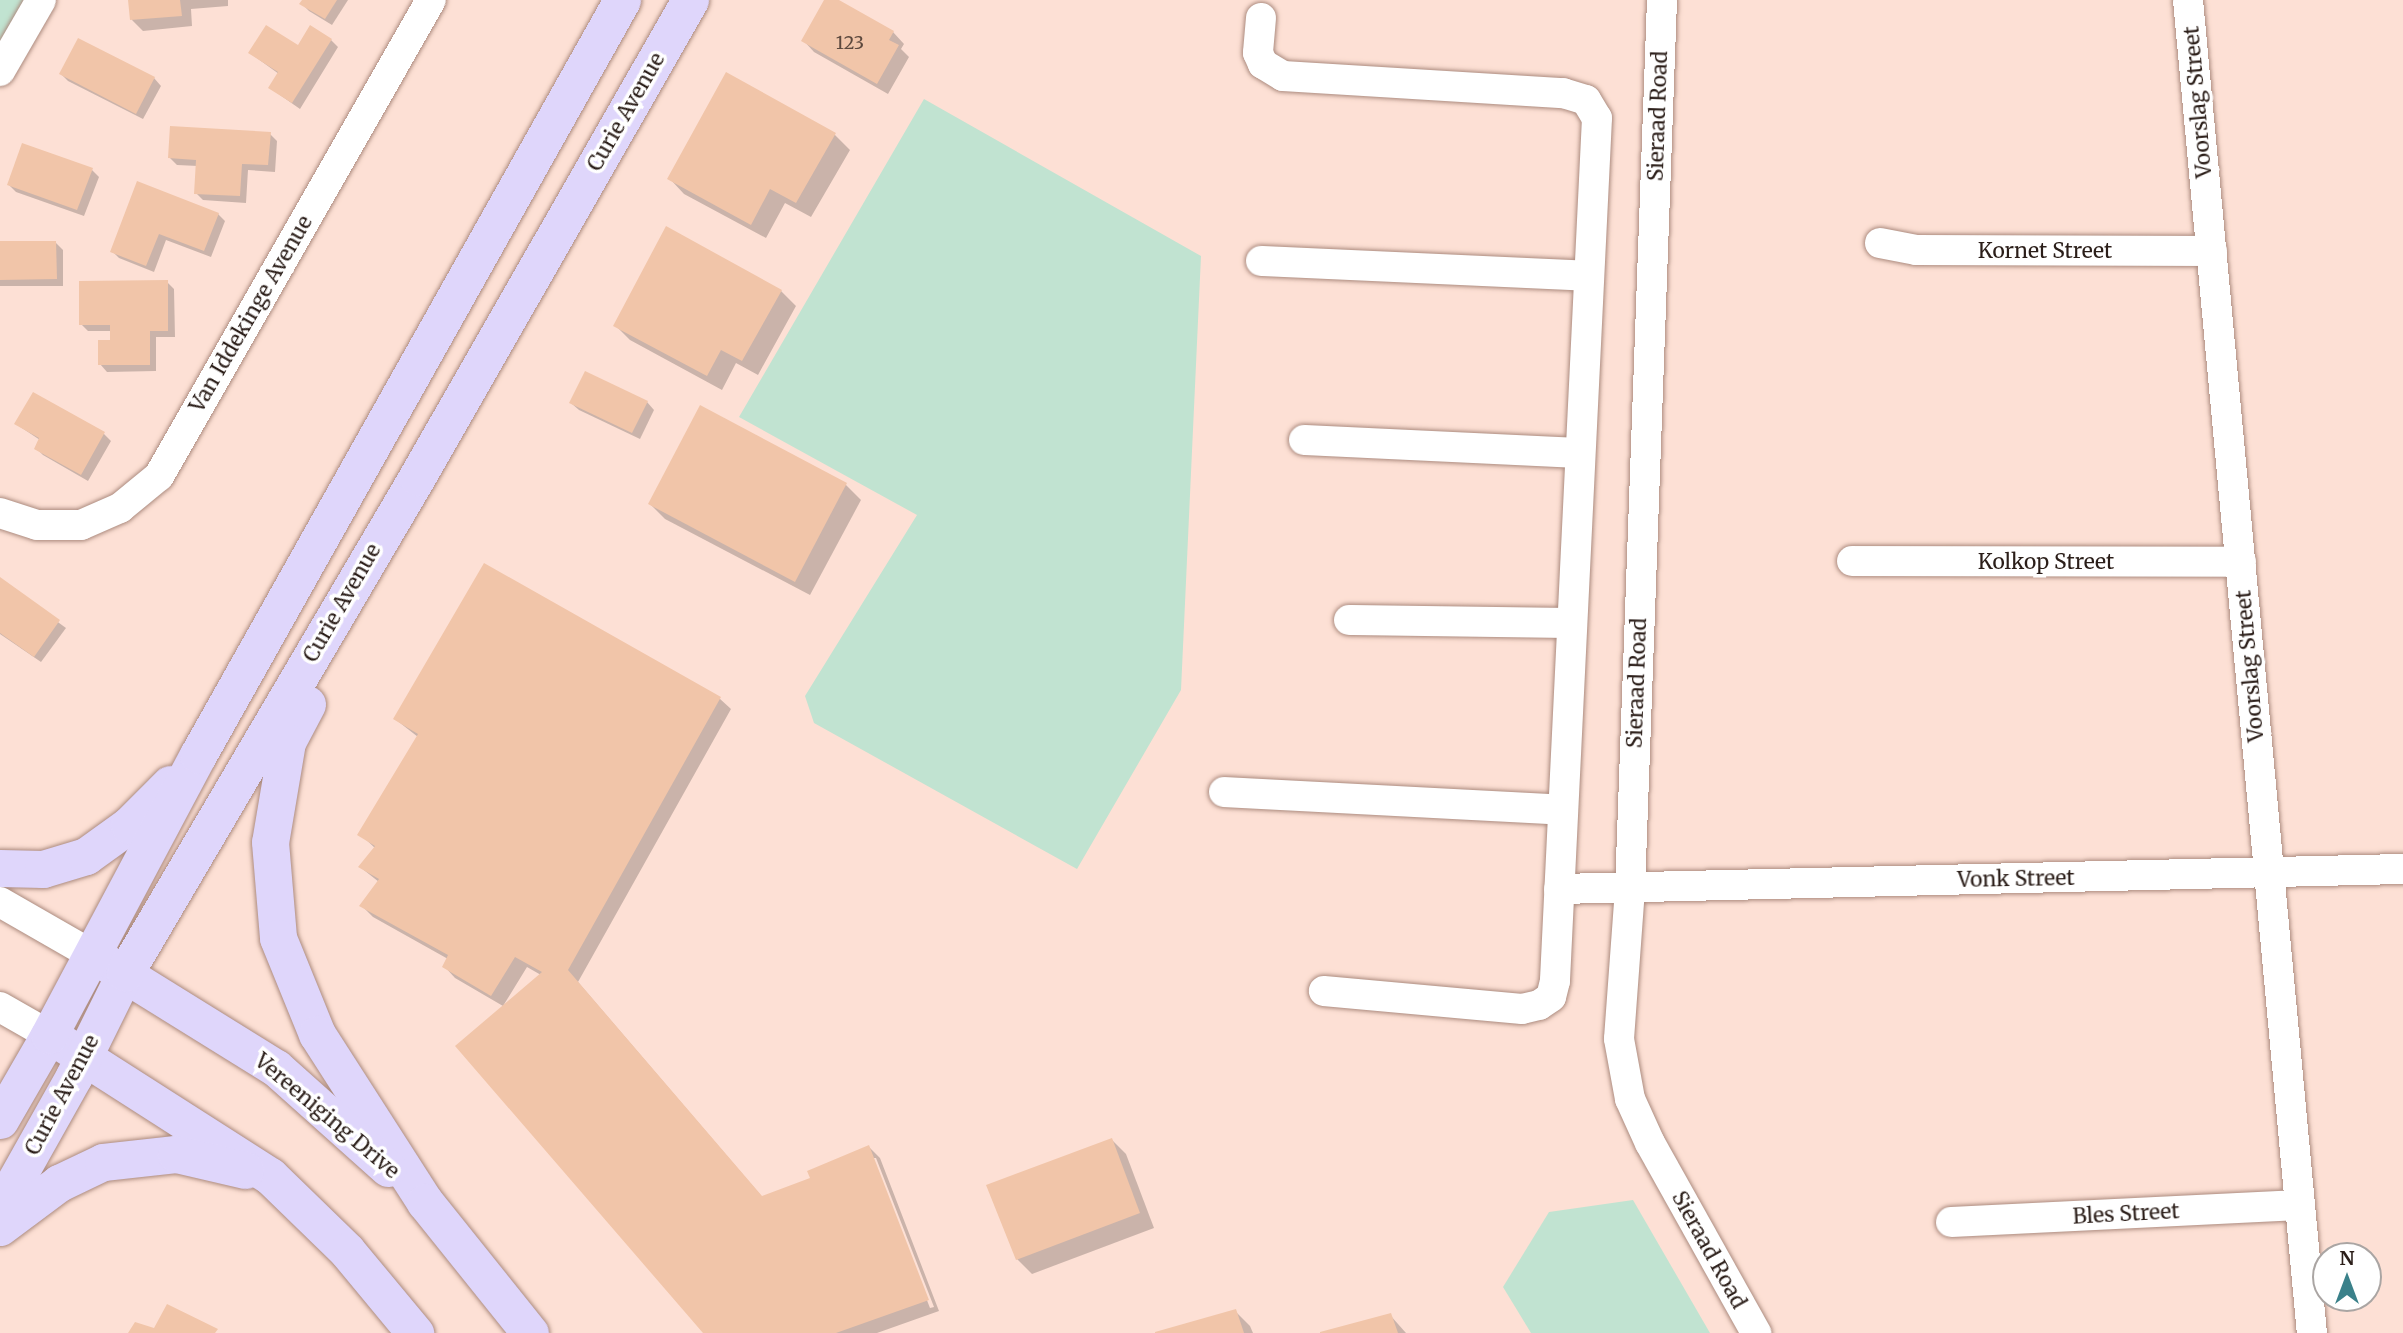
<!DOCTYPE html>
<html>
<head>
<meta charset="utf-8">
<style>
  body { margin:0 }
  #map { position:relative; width:2403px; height:1333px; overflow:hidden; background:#fde0d5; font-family:Merriweather,serif }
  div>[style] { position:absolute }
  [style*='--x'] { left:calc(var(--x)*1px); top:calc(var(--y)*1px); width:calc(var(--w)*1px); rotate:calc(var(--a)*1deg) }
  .green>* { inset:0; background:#c1e3d1 }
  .shadow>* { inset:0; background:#0003 }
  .building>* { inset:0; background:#f1c5a9 }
  .roads { filter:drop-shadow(0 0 2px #ac8b7f) drop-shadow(0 0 2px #ac8b7f) }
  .minor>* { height:30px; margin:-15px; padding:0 15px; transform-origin:15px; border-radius:15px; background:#fff }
  .major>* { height:37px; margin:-18.5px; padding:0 18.5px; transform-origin:18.5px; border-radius:18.5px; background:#dfd6fb }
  span { translate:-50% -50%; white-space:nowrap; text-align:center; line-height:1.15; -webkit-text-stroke:7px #fff; paint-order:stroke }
  .number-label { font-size:18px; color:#5c483d }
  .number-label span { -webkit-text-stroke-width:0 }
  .street-label { font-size:21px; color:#2b1e19 }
  .north { position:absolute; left:2312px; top:1242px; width:70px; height:70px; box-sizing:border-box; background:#fff; border:2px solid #aaa5a3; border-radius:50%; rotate:0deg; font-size:19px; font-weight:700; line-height:28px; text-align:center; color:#2b1e19 }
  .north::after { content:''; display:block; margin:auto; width:24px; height:32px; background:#3a818a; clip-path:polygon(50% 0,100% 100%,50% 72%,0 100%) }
</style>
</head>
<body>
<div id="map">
  <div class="green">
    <i style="clip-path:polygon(0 0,24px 0,0 44px)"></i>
    <i style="clip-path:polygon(924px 99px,1201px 256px,1181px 690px,1077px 869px,814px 723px,805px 696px,917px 515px,739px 417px)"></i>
    <i style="clip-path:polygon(1633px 1200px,1710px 1333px,1531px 1333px,1503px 1287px,1549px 1212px)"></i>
  </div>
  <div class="shadow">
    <i style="clip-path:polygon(130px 0,228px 0,228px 6px,191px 9px,192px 26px,143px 31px,132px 20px)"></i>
    <i style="clip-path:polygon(304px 0,348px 0,332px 25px,309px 11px,302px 4px)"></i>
    <i style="clip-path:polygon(826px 0,836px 0,893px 32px,904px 44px,901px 49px,909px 57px,888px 94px,814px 52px,803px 40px)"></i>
    <i style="clip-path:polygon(331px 40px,338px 47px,300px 109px,270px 88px,279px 74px,250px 53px)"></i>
    <i style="clip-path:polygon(61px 74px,154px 78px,161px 86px,143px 119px,68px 81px)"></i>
    <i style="clip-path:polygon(727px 75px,835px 135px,850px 150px,811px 217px,785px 203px,766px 238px,684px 194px,670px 179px)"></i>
    <i style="clip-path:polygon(270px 134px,277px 141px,275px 172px,248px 170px,246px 203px,203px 200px,196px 193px,198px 166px,177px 165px,170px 158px)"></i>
    <i style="clip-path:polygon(92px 170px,99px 177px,84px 216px,16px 192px,9px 185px)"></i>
    <i style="clip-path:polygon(138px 184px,218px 214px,225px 221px,211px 257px,166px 240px,154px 272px,119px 258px,112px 251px)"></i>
    <i style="clip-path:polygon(0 243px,56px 243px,63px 250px,63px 286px,0 286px)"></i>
    <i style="clip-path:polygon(167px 282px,174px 289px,175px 337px,156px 337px,156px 371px,107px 372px,100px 364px,111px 342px,111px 331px,88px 331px,81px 324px)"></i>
    <i style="clip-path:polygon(781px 291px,796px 306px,758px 375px,736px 363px,722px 390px,630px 340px,615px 325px)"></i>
    <i style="clip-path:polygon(647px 402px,654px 410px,640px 439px,579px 410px,571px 403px)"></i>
    <i style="clip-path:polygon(701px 408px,846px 485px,861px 500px,810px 595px,665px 519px,650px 504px)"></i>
    <i style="clip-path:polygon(16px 424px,104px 434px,111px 441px,88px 481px,43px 455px,36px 448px,40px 440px)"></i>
    <i style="clip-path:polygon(0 580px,66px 628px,41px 662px,0 634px)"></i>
    <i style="clip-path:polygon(evenodd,719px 698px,731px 709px,578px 982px,763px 1198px,812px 1179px,869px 1147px,880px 1158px,939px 1311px,877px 1333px,706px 1333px,541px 975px,527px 967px,503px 1006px,455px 978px,444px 966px,448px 959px,373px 917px,362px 906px,379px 882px,360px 867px,376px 849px,360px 834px,418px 737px,395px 719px,719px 698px,872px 1158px,876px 1158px,934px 1307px,930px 1308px,872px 1158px)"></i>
    <i style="clip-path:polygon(1112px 1140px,1126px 1154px,1154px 1228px,1032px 1274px,1017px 1259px)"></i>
    <i style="clip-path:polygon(1235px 1311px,1250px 1326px,1253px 1333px,1158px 1333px)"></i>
    <i style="clip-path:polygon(1390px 1315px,1406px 1333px,1324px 1333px)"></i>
  </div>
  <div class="building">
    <i style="clip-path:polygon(128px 0,180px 0,182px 16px,130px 20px)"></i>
    <i style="clip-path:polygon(302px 0,337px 0,325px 19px,299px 4px)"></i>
    <i style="clip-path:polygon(824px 0,839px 0,894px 31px,889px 40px,899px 45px,877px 84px,801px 41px)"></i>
    <i style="clip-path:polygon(266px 25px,298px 45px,310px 25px,332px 39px,292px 103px,268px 88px,278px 72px,248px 53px)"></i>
    <i style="clip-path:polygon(78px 38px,155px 77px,136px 114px,59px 74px)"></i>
    <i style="clip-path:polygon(726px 72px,836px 133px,796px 203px,770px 189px,751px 225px,667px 179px)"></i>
    <i style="clip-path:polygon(170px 126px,271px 132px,268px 165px,242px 164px,240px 196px,194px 194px,196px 160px,168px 158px)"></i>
    <i style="clip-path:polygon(22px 143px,93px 168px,77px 210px,7px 185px)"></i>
    <i style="clip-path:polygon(137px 181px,219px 213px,204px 251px,159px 234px,146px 266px,110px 252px)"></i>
    <i style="clip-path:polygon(666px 226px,782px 290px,742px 361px,721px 350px,707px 376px,613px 326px)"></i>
    <i style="clip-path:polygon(0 241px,56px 241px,57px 279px,0 280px)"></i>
    <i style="clip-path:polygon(168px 280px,168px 331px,150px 331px,150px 365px,98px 365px,98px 340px,110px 340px,110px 325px,79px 325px,79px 281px)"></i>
    <i style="clip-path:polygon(585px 371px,648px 401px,632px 433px,569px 403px)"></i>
    <i style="clip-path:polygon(33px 392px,105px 432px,81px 475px,34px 449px,39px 438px,14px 424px)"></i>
    <i style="clip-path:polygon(700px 405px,847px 483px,795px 582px,648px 504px)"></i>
    <i style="clip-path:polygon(484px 563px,721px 697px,568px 970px,762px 1196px,810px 1178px,807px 1171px,869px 1145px,929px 1300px,836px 1333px,703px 1333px,455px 1046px,542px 972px,515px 957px,491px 996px,442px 967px,448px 955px,359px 906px,379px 879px,358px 867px,375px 846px,357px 835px,418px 734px,393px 719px)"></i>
    <i style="clip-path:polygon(0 577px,60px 620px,34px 657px,0 633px)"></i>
    <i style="clip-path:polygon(1112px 1138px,1140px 1213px,1016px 1260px,986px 1185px)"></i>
    <i style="clip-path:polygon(167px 1304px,218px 1329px,215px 1333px,128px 1333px,135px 1322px,154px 1328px)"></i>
    <i style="clip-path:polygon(1236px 1309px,1244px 1333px,1155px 1333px,1155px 1332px)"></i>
    <i style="clip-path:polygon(1391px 1313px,1398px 1333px,1320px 1333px,1320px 1332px)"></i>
  </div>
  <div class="roads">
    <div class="minor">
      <i style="--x:1662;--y:0;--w:890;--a:92.06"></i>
      <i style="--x:1630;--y:889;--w:150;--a:94.2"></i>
      <i style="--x:1619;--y:1039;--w:61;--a:79.6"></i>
      <i style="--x:1630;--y:1099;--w:48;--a:65.6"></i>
      <i style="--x:1650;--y:1143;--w:218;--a:60.8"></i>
      <i style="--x:2188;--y:0;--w:1339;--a:84.69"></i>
      <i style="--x:1261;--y:18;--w:35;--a:95"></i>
      <i style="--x:1258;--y:53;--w:12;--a:66"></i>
      <i style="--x:1263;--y:64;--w:23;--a:31"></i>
      <i style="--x:1283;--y:76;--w:281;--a:3.5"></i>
      <i style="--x:1563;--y:93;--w:24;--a:17"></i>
      <i style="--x:1586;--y:100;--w:21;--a:59"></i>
      <i style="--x:1597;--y:118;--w:864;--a:92.79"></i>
      <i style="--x:1555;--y:981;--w:16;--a:104"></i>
      <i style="--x:1551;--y:997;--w:14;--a:146"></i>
      <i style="--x:1539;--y:1005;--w:17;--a:167"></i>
      <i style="--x:1522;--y:1009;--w:199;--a:-174.8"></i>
      <i style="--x:0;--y:71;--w:82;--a:-60"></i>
      <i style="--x:1880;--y:243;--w:37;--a:11"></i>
      <i style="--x:1916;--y:250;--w:296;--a:0.2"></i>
      <i style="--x:1261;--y:261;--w:328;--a:2.6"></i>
      <i style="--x:1304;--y:440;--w:276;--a:2.7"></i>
      <i style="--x:0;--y:513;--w:39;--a:18"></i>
      <i style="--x:37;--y:525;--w:44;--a:0"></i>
      <i style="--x:81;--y:525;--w:43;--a:-23.6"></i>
      <i style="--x:120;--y:508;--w:50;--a:-39.4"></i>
      <i style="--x:159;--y:476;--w:548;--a:-60.26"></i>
      <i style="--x:1852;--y:561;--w:389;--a:0.1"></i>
      <i style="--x:1349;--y:620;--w:223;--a:0.8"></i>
      <i style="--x:1224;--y:792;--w:339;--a:3"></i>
      <i style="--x:1559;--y:889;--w:844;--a:-1.36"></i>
      <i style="--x:0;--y:902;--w:106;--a:29.9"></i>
      <i style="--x:0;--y:1007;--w:56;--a:29.7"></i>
      <i style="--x:1951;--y:1222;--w:349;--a:-2.8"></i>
    </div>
    <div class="major">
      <i style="--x:307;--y:704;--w:43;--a:117.8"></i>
      <i style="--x:287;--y:742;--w:101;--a:99.6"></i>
      <i style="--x:270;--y:842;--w:96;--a:85.2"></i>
      <i style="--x:278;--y:938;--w:104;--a:67.9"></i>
      <i style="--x:317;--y:1034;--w:200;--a:57.3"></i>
      <i style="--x:425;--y:1202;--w:168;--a:51.3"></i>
      <i style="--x:0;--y:868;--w:43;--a:1.3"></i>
      <i style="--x:43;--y:869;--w:45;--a:-16.8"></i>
      <i style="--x:86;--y:856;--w:53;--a:-35.8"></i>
      <i style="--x:129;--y:825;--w:58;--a:-45"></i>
      <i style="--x:105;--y:962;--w:201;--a:31.8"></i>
      <i style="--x:276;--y:1068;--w:150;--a:41.8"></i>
      <i style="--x:62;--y:1043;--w:247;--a:32.6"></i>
      <i style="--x:270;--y:1176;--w:107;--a:44.2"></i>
      <i style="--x:347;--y:1251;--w:107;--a:50.3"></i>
      <i style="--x:0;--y:1120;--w:98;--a:-60"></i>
      <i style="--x:49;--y:1035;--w:317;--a:-62"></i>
      <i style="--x:198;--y:755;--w:866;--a:-60.68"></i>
      <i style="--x:0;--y:1208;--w:151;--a:-60.7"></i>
      <i style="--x:74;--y:1076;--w:115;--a:-63.7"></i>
      <i style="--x:125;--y:973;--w:576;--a:-59.51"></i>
      <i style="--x:417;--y:477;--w:550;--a:-60.22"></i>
      <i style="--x:0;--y:1227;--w:74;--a:-36.7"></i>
      <i style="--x:59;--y:1183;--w:49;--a:-25.5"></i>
      <i style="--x:103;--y:1162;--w:73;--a:-6.3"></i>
      <i style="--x:176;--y:1154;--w:71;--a:13.1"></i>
    </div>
  </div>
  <div class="number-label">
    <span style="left:850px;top:43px">123</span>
  </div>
  <div class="street-label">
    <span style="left:2198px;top:102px;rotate:-95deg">Voorslag Street</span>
    <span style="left:626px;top:112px;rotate:-60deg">Curie Avenue</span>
    <span style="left:1658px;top:116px;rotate:-88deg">Sieraad Road</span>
    <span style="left:2045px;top:251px">Kornet Street</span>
    <span style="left:251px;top:314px;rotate:-60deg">Van Iddekinge Avenue</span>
    <span style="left:2046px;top:562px">Kolkop Street</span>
    <span style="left:342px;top:603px;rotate:-60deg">Curie Avenue</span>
    <span style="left:2250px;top:666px;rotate:-95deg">Voorslag Street</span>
    <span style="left:1637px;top:683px;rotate:-88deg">Sieraad Road</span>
    <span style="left:2016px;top:879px;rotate:-1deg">Vonk Street</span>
    <span style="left:62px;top:1095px;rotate:-62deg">Curie Avenue</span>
    <span style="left:327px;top:1116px;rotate:40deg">Vereeniging Drive</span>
    <span style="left:2126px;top:1214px;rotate:-3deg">Bles Street</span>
    <span style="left:1709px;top:1250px;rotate:61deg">Sieraad Road</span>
  </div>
  <div class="north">N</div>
</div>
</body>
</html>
